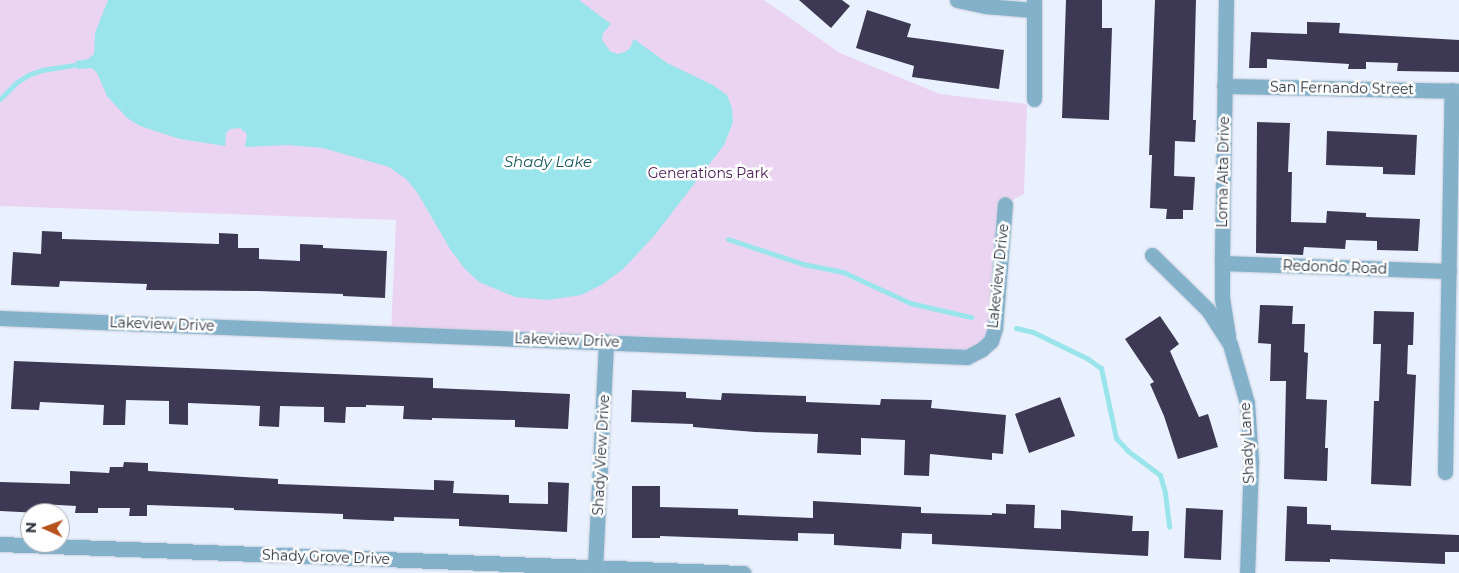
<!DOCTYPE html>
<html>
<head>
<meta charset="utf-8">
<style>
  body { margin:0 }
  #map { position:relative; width:1459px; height:573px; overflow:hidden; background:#eaf1fe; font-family:Montserrat,sans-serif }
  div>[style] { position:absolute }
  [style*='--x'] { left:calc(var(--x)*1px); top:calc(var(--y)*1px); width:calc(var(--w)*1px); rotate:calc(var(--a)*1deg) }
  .green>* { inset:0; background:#ebd4f2 }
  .water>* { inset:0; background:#9ae4eb }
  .stream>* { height:5px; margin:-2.5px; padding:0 2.5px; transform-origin:2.5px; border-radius:2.5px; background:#9ae4eb }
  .building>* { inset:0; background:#3d3954 }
  .roads { filter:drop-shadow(0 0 1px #c7cedb) drop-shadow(0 0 1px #c7cedb) }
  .minor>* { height:15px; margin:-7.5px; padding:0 7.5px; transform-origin:7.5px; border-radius:7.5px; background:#84b1ca }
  span { translate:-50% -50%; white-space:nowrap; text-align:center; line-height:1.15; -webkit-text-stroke:5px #fefefe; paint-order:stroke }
  .street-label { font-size:14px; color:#29303b }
  .park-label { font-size:14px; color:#4c2057 }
  .water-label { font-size:15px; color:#19585d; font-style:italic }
  .north { position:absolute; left:20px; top:503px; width:50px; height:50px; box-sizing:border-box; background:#fefefe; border:1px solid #a9acb0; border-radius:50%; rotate:272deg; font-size:14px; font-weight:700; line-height:20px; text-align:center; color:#29303b }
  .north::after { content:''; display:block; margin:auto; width:18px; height:22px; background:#b6531d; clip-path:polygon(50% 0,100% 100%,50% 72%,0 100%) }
</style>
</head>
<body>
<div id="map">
  <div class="green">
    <i style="clip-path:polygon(0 0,764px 0,840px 53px,940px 94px,1027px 104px,1024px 194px,1005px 204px,995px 328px,967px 357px,391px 333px,396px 220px,0 206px)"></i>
  </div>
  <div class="water">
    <i style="clip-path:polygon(108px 0,579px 0,611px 24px,603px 33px,602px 40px,610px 51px,617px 54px,625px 52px,630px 48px,634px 39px,667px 63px,713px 85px,727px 95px,732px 108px,733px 122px,724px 145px,654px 236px,623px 269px,603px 284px,581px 295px,548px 300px,515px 297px,479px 282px,464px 268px,450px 249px,417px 192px,406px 179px,389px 167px,323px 148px,288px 145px,245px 147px,247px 134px,240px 128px,230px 129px,226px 133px,225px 146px,180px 139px,140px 126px,127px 118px,107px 96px,97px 73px,92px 68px,77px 69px,76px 61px,88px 59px,94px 54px,95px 33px)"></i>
  </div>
  <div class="stream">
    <i style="--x:0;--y:99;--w:24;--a:-45"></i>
    <i style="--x:17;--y:82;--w:13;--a:-32"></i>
    <i style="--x:28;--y:75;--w:15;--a:-20"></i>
    <i style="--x:42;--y:70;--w:39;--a:-9"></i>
    <i style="--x:728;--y:239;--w:79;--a:18.4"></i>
    <i style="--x:803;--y:264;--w:41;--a:11.3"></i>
    <i style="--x:843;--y:272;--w:74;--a:24.8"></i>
    <i style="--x:910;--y:303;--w:63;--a:12.9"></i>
    <i style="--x:1016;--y:328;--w:17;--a:13"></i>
    <i style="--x:1033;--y:332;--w:61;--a:26.1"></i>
    <i style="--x:1088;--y:359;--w:16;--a:35"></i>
    <i style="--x:1101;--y:368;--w:72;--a:77.9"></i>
    <i style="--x:1116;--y:438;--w:18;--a:47"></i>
    <i style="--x:1128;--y:451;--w:40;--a:37"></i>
    <i style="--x:1160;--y:475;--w:19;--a:74"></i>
    <i style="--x:1165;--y:493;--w:34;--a:83"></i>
  </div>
  <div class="building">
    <i style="clip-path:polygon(799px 0,842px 0,850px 6px,831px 28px)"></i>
    <i style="clip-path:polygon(1066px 0,1102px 0,1102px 28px,1112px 28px,1109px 120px,1062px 118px)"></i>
    <i style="clip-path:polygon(1155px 0,1196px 0,1193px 120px,1196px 120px,1195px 142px,1175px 141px,1174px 176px,1195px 177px,1193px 210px,1183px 210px,1183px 219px,1166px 219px,1167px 209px,1150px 208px,1152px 155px,1149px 155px)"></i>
    <i style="clip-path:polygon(867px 10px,911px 24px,907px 37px,1004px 50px,999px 89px,912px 77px,914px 66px,856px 48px)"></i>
    <i style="clip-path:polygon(1307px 22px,1340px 23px,1339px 33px,1459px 40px,1459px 72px,1397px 71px,1398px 63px,1366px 62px,1366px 69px,1348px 69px,1349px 64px,1267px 59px,1267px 68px,1249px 68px,1251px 32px,1307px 34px)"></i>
    <i style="clip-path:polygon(1257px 122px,1290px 123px,1288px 172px,1292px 172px,1291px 222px,1326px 223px,1327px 211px,1366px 213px,1366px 217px,1420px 219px,1418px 251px,1377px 250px,1377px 241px,1346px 240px,1345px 249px,1304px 247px,1303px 255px,1256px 253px)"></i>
    <i style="clip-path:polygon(1327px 131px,1417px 135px,1415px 175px,1383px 174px,1383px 167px,1326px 165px)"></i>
    <i style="clip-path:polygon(42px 231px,62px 232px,62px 239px,219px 244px,219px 233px,238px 234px,238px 248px,259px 248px,259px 259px,300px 261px,300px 244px,323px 245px,323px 248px,387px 251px,385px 298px,343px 296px,343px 294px,258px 291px,146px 290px,147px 284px,60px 281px,59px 287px,11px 285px,13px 252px,41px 254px)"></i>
    <i style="clip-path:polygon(1260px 305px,1293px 306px,1292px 324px,1305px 324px,1304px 352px,1308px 353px,1306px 399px,1327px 400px,1325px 448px,1328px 448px,1327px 481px,1284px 479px,1286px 381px,1270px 381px,1271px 344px,1258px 343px)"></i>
    <i style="clip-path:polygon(1374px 311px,1414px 312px,1413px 345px,1408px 345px,1407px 374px,1416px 375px,1411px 486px,1371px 484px,1374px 401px,1379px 401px,1381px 344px,1373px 344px)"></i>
    <i style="clip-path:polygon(1160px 316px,1179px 344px,1170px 351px,1199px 417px,1208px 414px,1218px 447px,1178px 459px,1164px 416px,1150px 384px,1154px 382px,1125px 339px)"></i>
    <i style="clip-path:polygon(14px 361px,433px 378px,433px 388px,570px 394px,568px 429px,515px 427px,515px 420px,432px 418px,432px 420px,403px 419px,404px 406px,366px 405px,366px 407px,346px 407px,345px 423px,324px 422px,324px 407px,280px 406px,279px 427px,259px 426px,260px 406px,188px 403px,188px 425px,169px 424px,169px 401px,126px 400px,125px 425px,103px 425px,104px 405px,40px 402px,39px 410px,11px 409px)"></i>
    <i style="clip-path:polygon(632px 390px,686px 392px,686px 398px,721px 400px,722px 393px,806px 396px,806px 402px,880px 405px,881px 399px,932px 400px,931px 408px,1006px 415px,1003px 454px,992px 453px,992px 460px,930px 454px,929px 476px,904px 475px,905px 440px,861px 438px,861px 455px,817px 453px,818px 434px,755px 432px,693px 427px,693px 424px,631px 422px)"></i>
    <i style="clip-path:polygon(1060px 397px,1075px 436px,1029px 453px,1015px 414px)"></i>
    <i style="clip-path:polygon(124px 462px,148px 463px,148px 471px,278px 479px,278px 484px,434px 490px,434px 480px,454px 481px,453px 493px,509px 495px,509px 503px,548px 504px,548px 482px,569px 483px,567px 532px,459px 526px,459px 519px,394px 517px,394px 521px,343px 519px,343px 514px,234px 510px,234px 508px,147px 505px,147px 516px,129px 516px,130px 508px,98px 508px,98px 513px,75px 513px,76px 506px,41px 504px,40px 513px,0 511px,0 482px,70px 484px,70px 471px,109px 473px,110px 467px,123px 467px)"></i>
    <i style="clip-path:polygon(632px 486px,660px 486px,660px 507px,738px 509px,738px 515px,813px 518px,813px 501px,921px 507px,921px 513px,992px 515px,992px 513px,1006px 514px,1006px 504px,1035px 505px,1034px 528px,1061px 529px,1061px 510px,1133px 516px,1132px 531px,1149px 531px,1148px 556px,932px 544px,932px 534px,902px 533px,901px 549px,834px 545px,834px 534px,798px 533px,798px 541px,660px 536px,660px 538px,632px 538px)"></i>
    <i style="clip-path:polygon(1287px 506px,1307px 507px,1307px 524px,1331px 525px,1331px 530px,1459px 535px,1459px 552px,1445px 552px,1445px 564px,1330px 559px,1330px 562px,1285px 561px)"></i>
    <i style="clip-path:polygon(1186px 508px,1223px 510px,1221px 560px,1184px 558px)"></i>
  </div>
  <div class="roads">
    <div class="minor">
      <i style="--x:957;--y:0;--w:29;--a:12"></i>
      <i style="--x:985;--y:6;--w:48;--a:4.8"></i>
      <i style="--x:1034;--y:0;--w:99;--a:90"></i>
      <i style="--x:1226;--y:0;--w:263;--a:90.9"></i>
      <i style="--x:1222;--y:263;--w:35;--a:90"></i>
      <i style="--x:1222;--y:298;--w:39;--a:81"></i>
      <i style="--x:1224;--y:86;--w:235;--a:1.2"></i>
      <i style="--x:1152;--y:255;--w:78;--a:44.5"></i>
      <i style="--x:1208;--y:310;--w:40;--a:57.1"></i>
      <i style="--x:1230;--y:344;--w:61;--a:73.9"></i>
      <i style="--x:1247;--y:403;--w:58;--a:86.1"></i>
      <i style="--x:1251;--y:461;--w:112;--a:92"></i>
      <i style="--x:1222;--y:263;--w:227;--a:2"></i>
      <i style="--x:0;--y:318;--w:968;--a:2.31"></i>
      <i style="--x:967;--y:357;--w:17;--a:-28"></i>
      <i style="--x:982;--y:349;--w:12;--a:-42"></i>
      <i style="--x:991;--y:341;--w:14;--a:-73"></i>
      <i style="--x:995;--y:328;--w:124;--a:-85.4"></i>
      <i style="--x:1445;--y:472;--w:382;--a:-89"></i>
      <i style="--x:0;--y:544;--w:744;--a:2.24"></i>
      <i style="--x:595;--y:568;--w:227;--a:-87.2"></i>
    </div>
  </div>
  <div class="street-label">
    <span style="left:1342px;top:88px;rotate:1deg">San Fernando Street</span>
    <span style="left:1223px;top:172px;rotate:-89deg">Loma Alta Drive</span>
    <span style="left:1335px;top:267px;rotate:2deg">Redondo Road</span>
    <span style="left:998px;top:276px;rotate:-84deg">Lakeview Drive</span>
    <span style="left:162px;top:324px;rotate:2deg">Lakeview Drive</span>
    <span style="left:567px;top:340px;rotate:2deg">Lakeview Drive</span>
    <span style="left:1247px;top:443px;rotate:-93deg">Shady Lane</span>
    <span style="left:601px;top:455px;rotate:-87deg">Shady View Drive</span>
    <span style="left:326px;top:557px;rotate:2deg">Shady Grove Drive</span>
  </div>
  <div class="park-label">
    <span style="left:708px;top:173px">Generations Park</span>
  </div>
  <div class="water-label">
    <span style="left:548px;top:162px">Shady Lake</span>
  </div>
  <div class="north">N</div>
</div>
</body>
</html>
